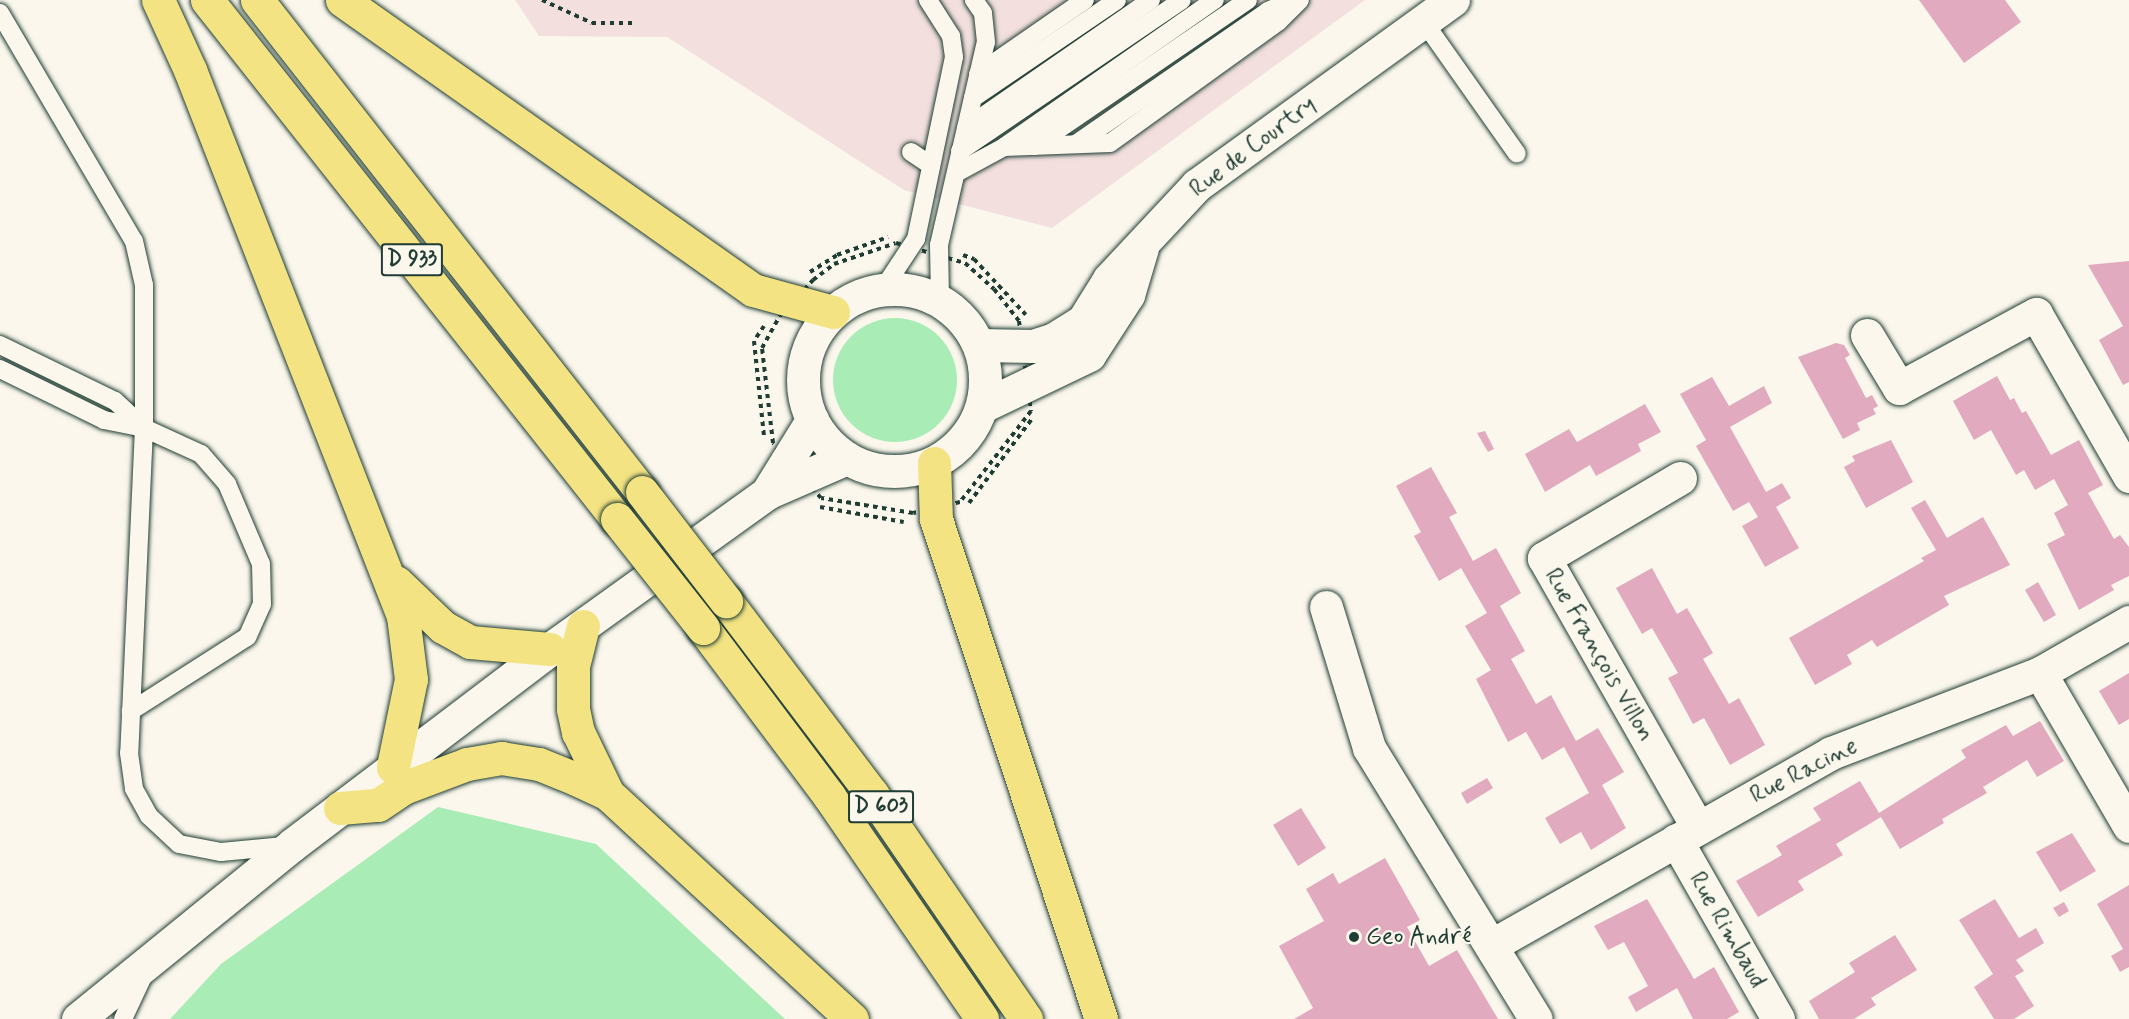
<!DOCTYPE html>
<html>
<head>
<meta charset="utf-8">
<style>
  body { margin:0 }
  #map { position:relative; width:2129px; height:1019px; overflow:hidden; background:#fbf7ec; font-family:Mynerve,sans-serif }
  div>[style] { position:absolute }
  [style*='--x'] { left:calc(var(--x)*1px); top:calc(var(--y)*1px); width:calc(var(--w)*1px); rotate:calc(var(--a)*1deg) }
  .built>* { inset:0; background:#f3e0de }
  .green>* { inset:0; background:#aaecb6 }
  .round { border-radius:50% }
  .building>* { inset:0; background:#e1aabf }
  .path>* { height:4px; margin-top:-2px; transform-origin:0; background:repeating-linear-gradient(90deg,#1f3d34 0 4.5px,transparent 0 9px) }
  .roads { filter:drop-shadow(0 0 2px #1f3d34) drop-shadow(0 0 2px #1f3d34) }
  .service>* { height:18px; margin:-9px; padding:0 9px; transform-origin:9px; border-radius:9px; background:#fbf7ec }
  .minor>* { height:33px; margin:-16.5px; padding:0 16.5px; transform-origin:16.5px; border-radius:16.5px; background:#fbf7ec }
  .secondary>* { height:33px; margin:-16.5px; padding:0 16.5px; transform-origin:16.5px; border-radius:16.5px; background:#fbf7ec }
  .secondary>.ring { margin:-16.5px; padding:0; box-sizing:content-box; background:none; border:33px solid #fbf7ec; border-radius:50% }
  .trunk>* { height:33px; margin:-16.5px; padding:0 16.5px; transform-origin:16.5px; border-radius:16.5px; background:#f4e382 }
  .bridges { filter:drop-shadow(0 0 2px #1f3d34) drop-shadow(0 0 2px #1f3d34) }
  .trunk-bridge>* { height:33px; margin:-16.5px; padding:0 16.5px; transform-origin:16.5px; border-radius:16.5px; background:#f4e382 }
  .dots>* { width:16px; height:16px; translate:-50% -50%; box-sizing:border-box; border:3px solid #fbf7ec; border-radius:50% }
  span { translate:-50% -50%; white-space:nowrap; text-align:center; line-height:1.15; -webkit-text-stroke:4.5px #fbf7ec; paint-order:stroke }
  .shield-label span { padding:2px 4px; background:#fbf7ec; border:2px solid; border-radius:4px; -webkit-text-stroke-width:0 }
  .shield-label { font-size:22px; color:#1f3d34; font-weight:700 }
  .street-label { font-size:24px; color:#1f3d34 }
  .poi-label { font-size:24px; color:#1f3d34 }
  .left { translate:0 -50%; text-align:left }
</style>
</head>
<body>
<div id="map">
  <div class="built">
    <i style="clip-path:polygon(515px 0,1365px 0,1052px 228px,904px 190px,667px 37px,539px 36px)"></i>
  </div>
  <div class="green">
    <i class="round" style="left:833px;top:318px;width:124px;height:124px"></i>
    <i style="clip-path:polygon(438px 807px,596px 844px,785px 1019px,170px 1019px,221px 964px)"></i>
  </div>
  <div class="building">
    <i style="clip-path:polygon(1919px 0,2005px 0,2021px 22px,1964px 63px)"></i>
    <i style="clip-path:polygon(2129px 261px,2129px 382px,2123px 385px,2099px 340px,2123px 326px,2088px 265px)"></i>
    <i style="clip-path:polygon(1836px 343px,1844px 345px,1850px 355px,1845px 358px,1866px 398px,1872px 395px,1878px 406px,1873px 409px,1876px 414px,1857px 423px,1860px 430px,1843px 439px,1798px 357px)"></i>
    <i style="clip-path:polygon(1997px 376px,2010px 400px,2014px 398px,2022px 413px,2026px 411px,2051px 455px,2079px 440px,2103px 485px,2088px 493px,2114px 539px,2120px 535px,2129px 547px,2129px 576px,2111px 585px,2114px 590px,2079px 610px,2047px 544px,2065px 535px,2054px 513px,2068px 505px,2054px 479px,2035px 490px,2024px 470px,2016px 475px,1991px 430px,1974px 440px,1953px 401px)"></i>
    <i style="clip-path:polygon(1712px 377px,1729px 406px,1764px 386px,1772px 403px,1730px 427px,1766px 492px,1782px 483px,1791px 498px,1776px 507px,1799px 548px,1765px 567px,1742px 526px,1758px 517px,1749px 502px,1733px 511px,1696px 446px,1706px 440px,1680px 394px)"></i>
    <i style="clip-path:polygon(1645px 404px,1661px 432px,1638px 444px,1641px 451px,1596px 476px,1590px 465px,1545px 492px,1525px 454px,1569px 429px,1577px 442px)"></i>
    <i style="clip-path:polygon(1485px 431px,1494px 449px,1488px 452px,1477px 433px)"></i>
    <i style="clip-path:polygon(1891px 440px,1913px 482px,1866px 508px,1844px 467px,1855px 461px,1852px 456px)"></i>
    <i style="clip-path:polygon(1431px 467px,1457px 513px,1449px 517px,1473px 561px,1496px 548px,1521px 593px,1500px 606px,1525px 651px,1511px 659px,1536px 704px,1551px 695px,1576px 741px,1598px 728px,1624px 772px,1602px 785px,1626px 828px,1591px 850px,1581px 832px,1560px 844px,1545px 818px,1589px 793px,1564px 747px,1542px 760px,1526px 732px,1508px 742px,1476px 679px,1491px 670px,1465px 626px,1487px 613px,1461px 568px,1439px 581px,1414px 536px,1421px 532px,1396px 486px)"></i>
    <i style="clip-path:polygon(1925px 500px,1947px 538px,1983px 517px,2010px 565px,1944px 596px,1949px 605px,1877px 647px,1872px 640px,1847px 655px,1852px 664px,1815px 685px,1789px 638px,1924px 561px,1921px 558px,1936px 550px,1911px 508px)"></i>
    <i style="clip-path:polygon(1652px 568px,1677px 614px,1687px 608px,1713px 653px,1703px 659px,1729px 704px,1739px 698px,1765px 745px,1730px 765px,1704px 718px,1693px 724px,1668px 678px,1678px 673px,1652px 628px,1642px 634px,1616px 588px)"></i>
    <i style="clip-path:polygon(2038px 582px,2056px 615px,2044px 622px,2025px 590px)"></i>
    <i style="clip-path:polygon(2129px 673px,2129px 719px,2119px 725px,2099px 691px)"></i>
    <i style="clip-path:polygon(2040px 721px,2064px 761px,2037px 777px,2027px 760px,1983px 787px,1987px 793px,1942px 819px,1944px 823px,1900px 849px,1881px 817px,1836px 844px,1843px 855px,1798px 881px,1804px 890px,1758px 917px,1736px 881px,1782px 855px,1776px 846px,1821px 820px,1813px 808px,1860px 781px,1879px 813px,1966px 758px,1961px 750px,2006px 725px,2013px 736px)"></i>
    <i style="clip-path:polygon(1487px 778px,1493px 788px,1467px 804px,1461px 793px)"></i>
    <i style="clip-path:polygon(1301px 808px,1326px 848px,1298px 866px,1273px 825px)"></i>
    <i style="clip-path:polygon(2072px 833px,2096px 871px,2060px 892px,2036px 852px)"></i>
    <i style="clip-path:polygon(1385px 858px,1420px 920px,1407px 927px,1429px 966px,1457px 950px,1498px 1019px,1294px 1019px,1313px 1008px,1279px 946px,1324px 921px,1306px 889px,1333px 873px,1339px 884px)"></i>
    <i style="clip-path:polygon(2129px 885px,2129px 967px,2120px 972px,2111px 956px,2123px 949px,2097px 904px)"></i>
    <i style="clip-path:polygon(1647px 899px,1694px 979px,1714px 967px,1739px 1012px,1727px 1019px,1693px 1019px,1677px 988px,1636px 1012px,1628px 997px,1648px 986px,1624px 942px,1608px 950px,1594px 926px)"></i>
    <i style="clip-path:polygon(1995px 899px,2019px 938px,2036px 928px,2044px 943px,2016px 960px,2024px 971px,2015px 976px,2034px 1006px,2014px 1019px,1994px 1019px,1974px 987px,1993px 974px,1959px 920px)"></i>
    <i style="clip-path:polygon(2064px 902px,2069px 911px,2059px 917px,2053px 908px)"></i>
    <i style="clip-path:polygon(1895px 935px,1917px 970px,1871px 998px,1876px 1005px,1854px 1019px,1819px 1019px,1809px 1001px,1855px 972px,1849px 963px)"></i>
  </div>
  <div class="path">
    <i style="--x:542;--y:0;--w:55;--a:24.7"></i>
    <i style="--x:592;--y:23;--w:40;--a:0"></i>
    <i style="--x:896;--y:243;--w:72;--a:16.2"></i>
    <i style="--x:965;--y:263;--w:39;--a:42"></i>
    <i style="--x:994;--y:289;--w:41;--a:52"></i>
    <i style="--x:1019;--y:321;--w:91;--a:82.4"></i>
    <i style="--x:1031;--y:411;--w:115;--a:128"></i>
    <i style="--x:960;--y:502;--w:48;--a:166.8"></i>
    <i style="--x:913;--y:513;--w:93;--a:-170.7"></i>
    <i style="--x:821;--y:498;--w:27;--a:-132"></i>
    <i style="--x:803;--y:478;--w:46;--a:-130.6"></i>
    <i style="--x:773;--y:443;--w:96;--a:-96.6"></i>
    <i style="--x:762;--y:348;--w:37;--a:-61"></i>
    <i style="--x:780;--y:316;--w:49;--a:-47.5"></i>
    <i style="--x:813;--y:280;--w:26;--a:-37"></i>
    <i style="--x:834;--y:264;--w:65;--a:-18.7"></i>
    <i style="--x:963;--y:255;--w:12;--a:20"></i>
    <i style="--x:974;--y:259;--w:76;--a:47.1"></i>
    <i style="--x:810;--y:272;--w:32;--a:-32"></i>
    <i style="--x:837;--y:255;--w:54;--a:-19.4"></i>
    <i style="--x:764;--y:326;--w:18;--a:124"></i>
    <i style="--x:754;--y:341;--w:96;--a:84"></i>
    <i style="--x:969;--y:503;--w:104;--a:-53.2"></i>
    <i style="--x:820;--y:507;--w:85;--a:10.1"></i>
  </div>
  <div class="roads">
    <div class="service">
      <i style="--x:0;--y:13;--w:264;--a:59.6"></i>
      <i style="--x:134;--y:241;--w:45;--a:77.2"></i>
      <i style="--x:144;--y:285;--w:143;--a:90"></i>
      <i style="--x:144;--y:428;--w:325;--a:92.6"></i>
      <i style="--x:129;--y:753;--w:36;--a:82"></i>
      <i style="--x:134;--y:789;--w:31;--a:61"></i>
      <i style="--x:149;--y:816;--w:41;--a:43"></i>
      <i style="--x:179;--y:844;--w:43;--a:10.8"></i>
      <i style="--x:221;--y:852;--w:64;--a:-5.4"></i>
      <i style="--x:1424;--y:22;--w:161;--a:54.8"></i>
      <i style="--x:978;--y:74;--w:130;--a:-34.7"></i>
      <i style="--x:973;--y:98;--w:174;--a:-34.2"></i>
      <i style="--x:966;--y:128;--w:225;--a:-34.7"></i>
      <i style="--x:1076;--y:144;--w:234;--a:-34.7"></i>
      <i style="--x:1268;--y:11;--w:27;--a:-24"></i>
      <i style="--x:1034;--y:146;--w:259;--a:-34.3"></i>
      <i style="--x:1004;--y:147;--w:257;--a:-34.9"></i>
      <i style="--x:960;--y:151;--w:268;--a:-34.2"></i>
      <i style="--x:911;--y:152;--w:23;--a:34"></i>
      <i style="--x:956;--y:173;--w:55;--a:-28.4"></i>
      <i style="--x:1004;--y:147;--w:106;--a:-2.2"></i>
      <i style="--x:1110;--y:143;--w:207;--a:-35.8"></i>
      <i style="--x:1278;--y:22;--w:31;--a:-45"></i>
      <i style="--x:883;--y:289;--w:60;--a:-56.6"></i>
      <i style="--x:916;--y:239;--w:186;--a:-78.2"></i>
      <i style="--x:954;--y:57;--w:21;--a:-98"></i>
      <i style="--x:951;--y:36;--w:43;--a:-122.6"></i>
      <i style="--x:940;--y:301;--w:56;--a:-91"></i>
      <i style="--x:939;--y:245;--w:208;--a:-77"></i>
      <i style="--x:986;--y:42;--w:29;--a:-96"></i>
      <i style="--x:983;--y:13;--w:16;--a:-125"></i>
      <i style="--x:0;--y:345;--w:128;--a:26"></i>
      <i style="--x:115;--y:401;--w:38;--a:43"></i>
      <i style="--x:0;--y:369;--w:116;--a:26.1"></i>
      <i style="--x:104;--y:420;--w:41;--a:11.3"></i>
      <i style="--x:144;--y:428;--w:63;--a:24.5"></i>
      <i style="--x:201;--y:454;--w:40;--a:49"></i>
      <i style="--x:227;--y:484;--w:87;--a:67"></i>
      <i style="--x:261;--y:564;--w:40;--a:88.6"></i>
      <i style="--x:262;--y:604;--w:36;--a:114"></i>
      <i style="--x:247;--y:637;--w:138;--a:147.5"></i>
      <i style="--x:123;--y:1019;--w:52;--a:-64.9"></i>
    </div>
    <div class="minor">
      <i style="--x:1867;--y:335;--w:62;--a:58.9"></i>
      <i style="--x:1899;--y:388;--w:156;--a:-28.4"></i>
      <i style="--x:2036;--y:314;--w:187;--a:60.1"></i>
      <i style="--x:1680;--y:478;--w:158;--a:149.5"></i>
      <i style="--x:1544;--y:558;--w:311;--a:60.3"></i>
      <i style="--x:1326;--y:607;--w:147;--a:73"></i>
      <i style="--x:1369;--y:748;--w:318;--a:58.4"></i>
      <i style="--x:2040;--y:673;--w:177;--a:59.8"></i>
      <i style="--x:1676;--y:840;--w:206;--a:60.3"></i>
      <i style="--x:1492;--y:945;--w:390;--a:-29.5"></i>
      <i style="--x:1831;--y:753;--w:224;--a:-20.9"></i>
      <i style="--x:2040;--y:673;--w:103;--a:-29.8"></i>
    </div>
    <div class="secondary">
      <i class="ring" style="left:803px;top:289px;width:149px;height:149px"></i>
      <i style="--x:979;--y:345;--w:54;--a:1.1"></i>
      <i style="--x:1033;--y:346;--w:22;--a:-18"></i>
      <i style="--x:1054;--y:339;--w:34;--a:-32"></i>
      <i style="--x:1083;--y:321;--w:49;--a:-58.2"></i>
      <i style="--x:1109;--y:279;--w:129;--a:-46.9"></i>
      <i style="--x:1197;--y:185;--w:316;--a:-35.9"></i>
      <i style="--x:983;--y:406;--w:118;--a:-25.7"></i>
      <i style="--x:1089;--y:355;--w:72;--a:-57"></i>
      <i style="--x:1128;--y:295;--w:49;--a:-73.4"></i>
      <i style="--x:767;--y:493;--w:86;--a:-58.3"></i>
      <i style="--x:78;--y:1019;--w:276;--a:-39.1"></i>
      <i style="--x:292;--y:845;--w:324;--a:-37.2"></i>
      <i style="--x:550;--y:649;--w:267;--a:-35.7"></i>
      <i style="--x:767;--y:493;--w:87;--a:-23.6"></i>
    </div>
    <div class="trunk">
      <i style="--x:158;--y:0;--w:77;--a:65.4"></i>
      <i style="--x:190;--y:70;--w:586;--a:68.69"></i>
      <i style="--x:403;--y:616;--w:64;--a:82.8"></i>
      <i style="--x:411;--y:679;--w:90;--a:101.6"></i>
      <i style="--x:207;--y:0;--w:661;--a:51.69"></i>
      <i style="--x:257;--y:0;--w:625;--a:51.96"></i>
      <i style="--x:342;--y:0;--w:503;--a:35.21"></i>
      <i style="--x:753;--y:290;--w:83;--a:15.4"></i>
      <i style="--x:934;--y:463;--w:56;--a:88"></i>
      <i style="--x:936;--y:519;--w:527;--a:71.74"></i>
      <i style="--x:396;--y:582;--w:65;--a:43.8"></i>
      <i style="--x:443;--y:627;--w:31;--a:29"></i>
      <i style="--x:470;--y:642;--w:80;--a:5"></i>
      <i style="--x:726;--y:601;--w:242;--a:52.9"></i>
      <i style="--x:872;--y:794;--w:273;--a:55.6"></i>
      <i style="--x:583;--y:626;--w:41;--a:104"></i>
      <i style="--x:573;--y:666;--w:43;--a:90"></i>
      <i style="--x:573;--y:709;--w:24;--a:78"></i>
      <i style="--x:578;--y:732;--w:69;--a:64.2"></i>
      <i style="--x:703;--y:628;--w:210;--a:53.1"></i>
      <i style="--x:829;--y:796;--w:270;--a:55.5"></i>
      <i style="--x:340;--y:808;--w:38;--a:-5"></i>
      <i style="--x:378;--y:805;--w:30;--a:-34"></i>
      <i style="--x:403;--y:788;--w:68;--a:-20.6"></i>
      <i style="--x:467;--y:764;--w:35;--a:-10"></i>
      <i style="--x:501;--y:758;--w:38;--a:9"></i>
      <i style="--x:539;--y:764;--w:40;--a:22"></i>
      <i style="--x:576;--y:779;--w:35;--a:25"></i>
      <i style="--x:608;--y:794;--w:332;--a:42.7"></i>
    </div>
  </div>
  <div class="bridges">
    <div class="trunk-bridge">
      <i style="--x:642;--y:492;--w:138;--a:52.4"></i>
      <i style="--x:617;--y:519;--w:139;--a:51.7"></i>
    </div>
  </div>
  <div class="dots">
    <i style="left:1354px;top:937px;background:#1f3d34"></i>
  </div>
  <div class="shield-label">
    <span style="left:412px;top:260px">D 933</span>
    <span style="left:881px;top:807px">D 603</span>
  </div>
  <div class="street-label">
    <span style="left:1253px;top:147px;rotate:-37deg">Rue de Courtry</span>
    <span style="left:1599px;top:655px;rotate:60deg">Rue François Villon</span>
    <span style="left:1804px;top:771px;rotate:-27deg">Rue Racine</span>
    <span style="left:1727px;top:930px;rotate:60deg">Rue Rimbaud</span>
  </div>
  <div class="poi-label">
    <span class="left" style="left:1366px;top:937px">Geo André</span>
  </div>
</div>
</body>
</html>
